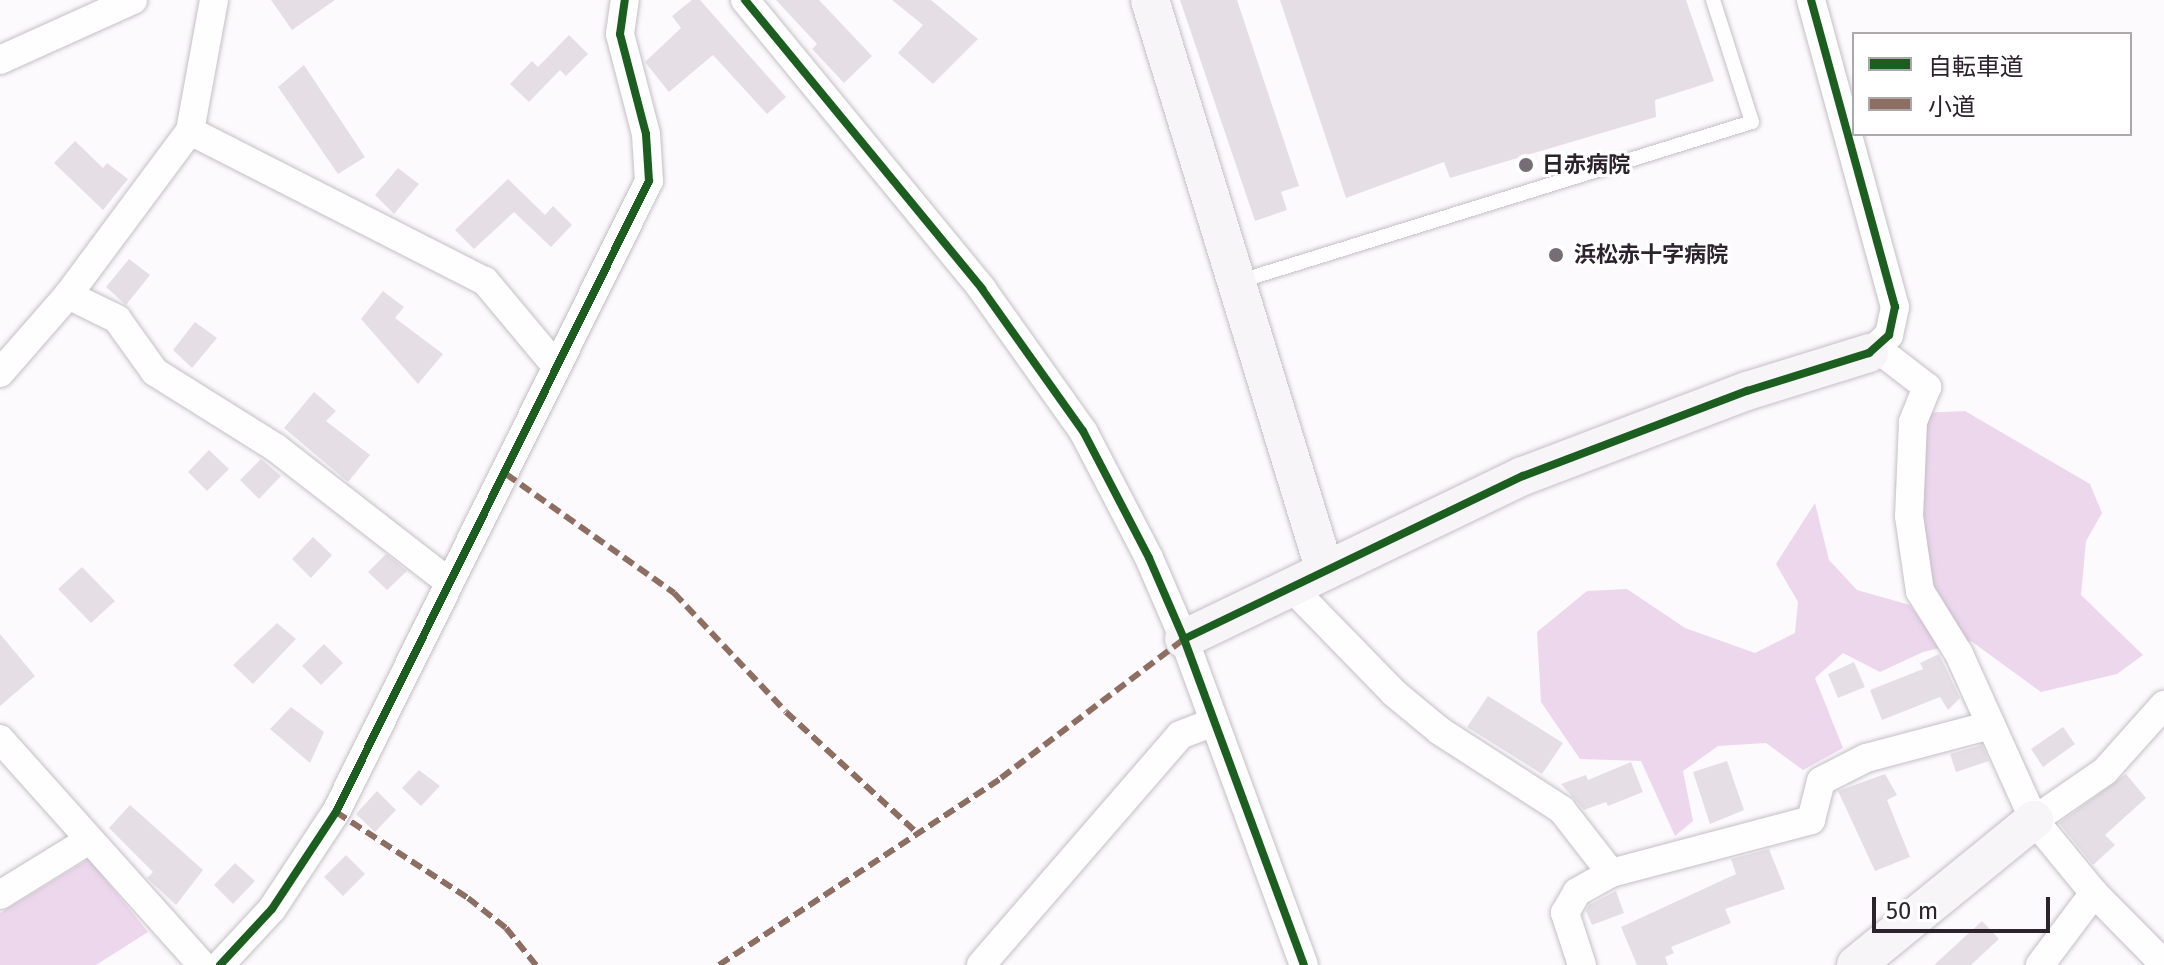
<!DOCTYPE html>
<html>
<head>
<meta charset="utf-8">
<style>
  body { margin:0 }
  #map { position:relative; width:2164px; height:965px; overflow:hidden; background:#fcfafd; font-family:"Fira Sans","Noto Sans JP",sans-serif }
  div>[style] { position:absolute }
  [style*='--x'] { left:calc(var(--x)*1px); top:calc(var(--y)*1px); width:calc(var(--w)*1px); rotate:calc(var(--a)*1deg) }
  .green>* { inset:0; background:#ecd7ed }
  .building>* { inset:0; background:#e5dfe5 }
  .roads { filter:drop-shadow(0 0 2px #c4bfc5) drop-shadow(0 0 2px #c4bfc5) }
  .lane>* { height:14px; margin:-7px; padding:0 7px; transform-origin:7px; border-radius:7px; background:#fffeff }
  .street>* { height:28px; margin:-14px; padding:0 14px; transform-origin:14px; border-radius:14px; background:#fffeff }
  .secondary>* { height:38px; margin:-19px; padding:0 19px; transform-origin:19px; border-radius:19px; background:#f8f5f9 }
  .quiet>* { height:6px; margin-top:-3px; transform-origin:0; background:repeating-linear-gradient(90deg,#8d6e63 0 12px,transparent 0 18px) }
  .cycleway>* { height:8px; margin:-4px; padding:0 4px; transform-origin:4px; border-radius:4px; background:#1b5e20 }
  .dots>* { width:22px; height:22px; translate:-50% -50%; box-sizing:border-box; border:4px solid #fff; border-radius:50% }
  span { translate:-50% -50%; white-space:nowrap; text-align:center; line-height:1.15; -webkit-text-stroke:6px #fff; paint-order:stroke }
  .poi-label { font-size:22px; color:#2c232c; font-weight:700 }
  .left { translate:0 -50%; text-align:left }
  .legend { position:absolute; left:1852px; top:32px; width:280px; height:104px; box-sizing:border-box; background:#fff; border:2px solid #aba7ab; margin:0; padding:10px 14px; list-style:none; font-size:24px; color:#2c232c }
  .legend li { display:flex; align-items:center; gap:16px; height:40px }
  .legend b { width:40px; border:2px solid #aba7ab }
  .scale { position:absolute; left:1872px; top:897px; width:178px; height:36px; box-sizing:border-box; border:4px solid #2c232c; border-top:0; padding-left:10px; font-size:24px; line-height:28px; white-space:nowrap; color:#2c232c; -webkit-text-stroke:6px #fff; paint-order:stroke }
</style>
</head>
<body>
<div id="map">
  <div class="green">
    <i style="clip-path:polygon(1965px 411px,2090px 484px,2102px 513px,2086px 541px,2081px 595px,2143px 655px,2117px 674px,2041px 692px,1971px 641px,1923px 652px,1880px 672px,1843px 653px,1815px 678px,1843px 748px,1803px 770px,1766px 743px,1718px 746px,1683px 771px,1693px 821px,1675px 836px,1641px 761px,1580px 759px,1541px 702px,1537px 632px,1587px 591px,1627px 589px,1685px 628px,1755px 653px,1795px 633px,1798px 602px,1776px 564px,1815px 503px,1829px 560px,1857px 590px,1910px 605px,1925px 626px,1940px 620px,1905px 542px,1895px 483px,1920px 413px)"></i>
    <i style="clip-path:polygon(89px 859px,148px 932px,96px 965px,0 965px,0 913px)"></i>
  </div>
  <div class="building">
    <i style="clip-path:polygon(271px 0,335px 0,292px 30px)"></i>
    <i style="clip-path:polygon(692px 0,700px 0,786px 97px,767px 114px,713px 55px,669px 92px,645px 62px,681px 28px,672px 16px)"></i>
    <i style="clip-path:polygon(776px 0,819px 0,872px 56px,844px 83px,812px 49px,817px 44px)"></i>
    <i style="clip-path:polygon(892px 0,931px 0,978px 39px,933px 84px,898px 53px,923px 25px)"></i>
    <i style="clip-path:polygon(1180px 0,1237px 0,1299px 186px,1281px 192px,1287px 210px,1255px 221px)"></i>
    <i style="clip-path:polygon(1280px 0,1686px 0,1714px 81px,1655px 100px,1656px 117px,1450px 178px,1444px 162px,1346px 198px)"></i>
    <i style="clip-path:polygon(569px 35px,588px 54px,566px 76px,560px 70px,529px 102px,510px 84px,532px 61px,538px 67px)"></i>
    <i style="clip-path:polygon(304px 65px,365px 157px,338px 174px,278px 87px)"></i>
    <i style="clip-path:polygon(75px 141px,103px 168px,107px 163px,128px 179px,103px 210px,54px 163px)"></i>
    <i style="clip-path:polygon(398px 168px,419px 184px,394px 214px,375px 195px)"></i>
    <i style="clip-path:polygon(508px 179px,545px 215px,553px 206px,572px 225px,551px 247px,514px 212px,474px 249px,455px 230px)"></i>
    <i style="clip-path:polygon(129px 259px,150px 275px,126px 305px,106px 287px)"></i>
    <i style="clip-path:polygon(383px 291px,404px 307px,395px 318px,443px 354px,418px 384px,361px 319px)"></i>
    <i style="clip-path:polygon(195px 322px,217px 338px,192px 368px,173px 350px)"></i>
    <i style="clip-path:polygon(314px 392px,336px 411px,326px 421px,370px 455px,348px 482px,284px 428px)"></i>
    <i style="clip-path:polygon(209px 450px,229px 469px,207px 491px,188px 472px)"></i>
    <i style="clip-path:polygon(261px 459px,281px 476px,259px 499px,240px 480px)"></i>
    <i style="clip-path:polygon(313px 537px,332px 555px,311px 578px,292px 559px)"></i>
    <i style="clip-path:polygon(386px 554px,407px 571px,387px 590px,368px 572px)"></i>
    <i style="clip-path:polygon(82px 567px,115px 601px,91px 623px,58px 589px)"></i>
    <i style="clip-path:polygon(277px 623px,296px 639px,253px 684px,233px 665px)"></i>
    <i style="clip-path:polygon(0 634px,35px 676px,0 706px)"></i>
    <i style="clip-path:polygon(324px 644px,343px 663px,321px 685px,302px 666px)"></i>
    <i style="clip-path:polygon(1939px 654px,1960px 698px,1948px 710px,1940px 697px,1882px 720px,1870px 690px,1923px 669px,1920px 663px)"></i>
    <i style="clip-path:polygon(1854px 662px,1865px 687px,1838px 698px,1828px 674px)"></i>
    <i style="clip-path:polygon(1488px 696px,1563px 743px,1542px 774px,1467px 727px)"></i>
    <i style="clip-path:polygon(291px 707px,324px 732px,310px 763px,270px 729px)"></i>
    <i style="clip-path:polygon(2063px 727px,2075px 744px,2043px 767px,2031px 749px)"></i>
    <i style="clip-path:polygon(1982px 745px,1989px 761px,1956px 772px,1950px 754px)"></i>
    <i style="clip-path:polygon(1727px 761px,1744px 810px,1710px 824px,1693px 772px)"></i>
    <i style="clip-path:polygon(1631px 762px,1643px 792px,1608px 806px,1606px 802px,1584px 810px,1561px 784px,1586px 775px,1588px 780px)"></i>
    <i style="clip-path:polygon(419px 770px,440px 786px,421px 806px,402px 788px)"></i>
    <i style="clip-path:polygon(1885px 774px,1897px 795px,1887px 800px,1910px 857px,1875px 871px,1838px 791px)"></i>
    <i style="clip-path:polygon(2126px 774px,2146px 798px,2105px 835px,2115px 845px,2093px 865px,2059px 823px)"></i>
    <i style="clip-path:polygon(377px 791px,396px 810px,375px 832px,356px 814px)"></i>
    <i style="clip-path:polygon(130px 805px,203px 870px,176px 905px,147px 878px,153px 872px,109px 828px)"></i>
    <i style="clip-path:polygon(1769px 849px,1785px 889px,1725px 909px,1731px 923px,1671px 947px,1674px 953px,1665px 957px,1668px 965px,1637px 965px,1621px 927px,1736px 874px,1731px 859px)"></i>
    <i style="clip-path:polygon(346px 855px,365px 874px,343px 896px,324px 877px)"></i>
    <i style="clip-path:polygon(235px 863px,255px 881px,233px 904px,214px 885px)"></i>
    <i style="clip-path:polygon(1616px 891px,1624px 913px,1592px 925px,1586px 911px,1589px 905px)"></i>
    <i style="clip-path:polygon(1982px 921px,1999px 939px,1971px 965px,1934px 965px)"></i>
  </div>
  <div class="roads">
    <div class="lane">
      <i style="--x:1237;--y:282;--w:539;--a:-17.26"></i>
      <i style="--x:1752;--y:122;--w:128;--a:-107.7"></i>
    </div>
    <div class="street">
      <i style="--x:745;--y:0;--w:374;--a:50.6"></i>
      <i style="--x:982;--y:289;--w:174;--a:54.6"></i>
      <i style="--x:1083;--y:431;--w:143;--a:62.5"></i>
      <i style="--x:1149;--y:558;--w:88;--a:66.6"></i>
      <i style="--x:1184;--y:639;--w:347;--a:69.8"></i>
      <i style="--x:1811;--y:0;--w:318;--a:74.7"></i>
      <i style="--x:1895;--y:307;--w:29;--a:102"></i>
      <i style="--x:1889;--y:335;--w:27;--a:138"></i>
      <i style="--x:0;--y:60;--w:146;--a:-24.3"></i>
      <i style="--x:190;--y:131;--w:331;--a:27"></i>
      <i style="--x:485;--y:281;--w:111;--a:50.1"></i>
      <i style="--x:68;--y:295;--w:55;--a:26.1"></i>
      <i style="--x:117;--y:319;--w:65;--a:54.4"></i>
      <i style="--x:155;--y:372;--w:143;--a:32.1"></i>
      <i style="--x:276;--y:448;--w:219;--a:37.8"></i>
      <i style="--x:1875;--y:347;--w:66;--a:37.6"></i>
      <i style="--x:1927;--y:387;--w:38;--a:112"></i>
      <i style="--x:1913;--y:422;--w:94;--a:92.4"></i>
      <i style="--x:1909;--y:516;--w:76;--a:81.7"></i>
      <i style="--x:1920;--y:591;--w:74;--a:58.2"></i>
      <i style="--x:1959;--y:654;--w:182;--a:65.7"></i>
      <i style="--x:2034;--y:820;--w:94;--a:50.6"></i>
      <i style="--x:2094;--y:893;--w:100;--a:45.4"></i>
      <i style="--x:0;--y:373;--w:103;--a:-48.9"></i>
      <i style="--x:68;--y:295;--w:204;--a:-53.4"></i>
      <i style="--x:190;--y:131;--w:133;--a:-79.6"></i>
      <i style="--x:1291;--y:587;--w:148;--a:45.8"></i>
      <i style="--x:1394;--y:693;--w:60;--a:39.6"></i>
      <i style="--x:1440;--y:731;--w:145;--a:32.9"></i>
      <i style="--x:1562;--y:810;--w:80;--a:52.1"></i>
      <i style="--x:0;--y:739;--w:303;--a:48.2"></i>
      <i style="--x:2034;--y:820;--w:86;--a:-34.6"></i>
      <i style="--x:2105;--y:771;--w:89;--a:-48.2"></i>
      <i style="--x:0;--y:895;--w:105;--a:-31.7"></i>
      <i style="--x:220;--y:965;--w:76;--a:-47.1"></i>
      <i style="--x:272;--y:909;--w:116;--a:-56.6"></i>
      <i style="--x:336;--y:812;--w:704;--a:-63.62"></i>
      <i style="--x:649;--y:181;--w:47;--a:-93.7"></i>
      <i style="--x:646;--y:134;--w:103;--a:-104.6"></i>
      <i style="--x:620;--y:34;--w:34;--a:-82"></i>
      <i style="--x:981;--y:965;--w:304;--a:-49.1"></i>
      <i style="--x:1180;--y:735;--w:36;--a:-21"></i>
      <i style="--x:1582;--y:965;--w:55;--a:-108.1"></i>
      <i style="--x:1565;--y:913;--w:24;--a:-60"></i>
      <i style="--x:1577;--y:892;--w:39;--a:-29"></i>
      <i style="--x:1611;--y:873;--w:207;--a:-14.8"></i>
      <i style="--x:1811;--y:820;--w:40;--a:-75.6"></i>
      <i style="--x:1821;--y:781;--w:51;--a:-27.1"></i>
      <i style="--x:1866;--y:758;--w:129;--a:-14.8"></i>
      <i style="--x:2040;--y:965;--w:90;--a:-53.1"></i>
    </div>
    <div class="secondary">
      <i style="--x:1150;--y:0;--w:597;--a:72.96"></i>
      <i style="--x:1184;--y:639;--w:376;--a:-25.7"></i>
      <i style="--x:1523;--y:476;--w:240;--a:-20.8"></i>
      <i style="--x:1747;--y:391;--w:128;--a:-17.3"></i>
      <i style="--x:1856;--y:965;--w:230;--a:-39.2"></i>
    </div>
  </div>
  <div class="quiet">
    <i style="--x:506;--y:474;--w:206;--a:35.3"></i>
    <i style="--x:674;--y:593;--w:163;--a:46.7"></i>
    <i style="--x:786;--y:712;--w:178;--a:42.7"></i>
    <i style="--x:336;--y:812;--w:158;--a:33.1"></i>
    <i style="--x:468;--y:898;--w:48;--a:38.3"></i>
    <i style="--x:506;--y:928;--w:48;--a:51"></i>
    <i style="--x:719;--y:965;--w:338;--a:-33.5"></i>
    <i style="--x:1001;--y:778;--w:230;--a:-37.2"></i>
  </div>
  <div class="cycleway">
    <i style="--x:745;--y:0;--w:374;--a:50.6"></i>
    <i style="--x:982;--y:289;--w:174;--a:54.6"></i>
    <i style="--x:1083;--y:431;--w:143;--a:62.5"></i>
    <i style="--x:1149;--y:558;--w:88;--a:66.6"></i>
    <i style="--x:1184;--y:639;--w:347;--a:69.8"></i>
    <i style="--x:1184;--y:639;--w:376;--a:-25.7"></i>
    <i style="--x:1523;--y:476;--w:240;--a:-20.8"></i>
    <i style="--x:1747;--y:391;--w:128;--a:-17.3"></i>
    <i style="--x:1869;--y:353;--w:27;--a:-42"></i>
    <i style="--x:1889;--y:335;--w:29;--a:-78"></i>
    <i style="--x:1895;--y:307;--w:318;--a:-105.3"></i>
    <i style="--x:220;--y:965;--w:76;--a:-47.1"></i>
    <i style="--x:272;--y:909;--w:116;--a:-56.6"></i>
    <i style="--x:336;--y:812;--w:704;--a:-63.62"></i>
    <i style="--x:649;--y:181;--w:47;--a:-93.7"></i>
    <i style="--x:646;--y:134;--w:103;--a:-104.6"></i>
    <i style="--x:620;--y:34;--w:34;--a:-82"></i>
  </div>
  <div class="dots">
    <i style="left:1526px;top:165px;background:#756e75"></i>
    <i style="left:1556px;top:255px;background:#756e75"></i>
  </div>
  <div class="poi-label">
    <span class="left" style="left:1542px;top:165px">日赤病院</span>
    <span class="left" style="left:1574px;top:255px">浜松赤十字病院</span>
  </div>
  <ul class="legend">
  <li><b style="height:10px;background:#1b5e20"></b>自転車道</li>
  <li><b style="height:10px;background:#8d6e63"></b>小道</li>
  </ul>
  <div class="scale">50 m</div>
</div>
</body>
</html>
